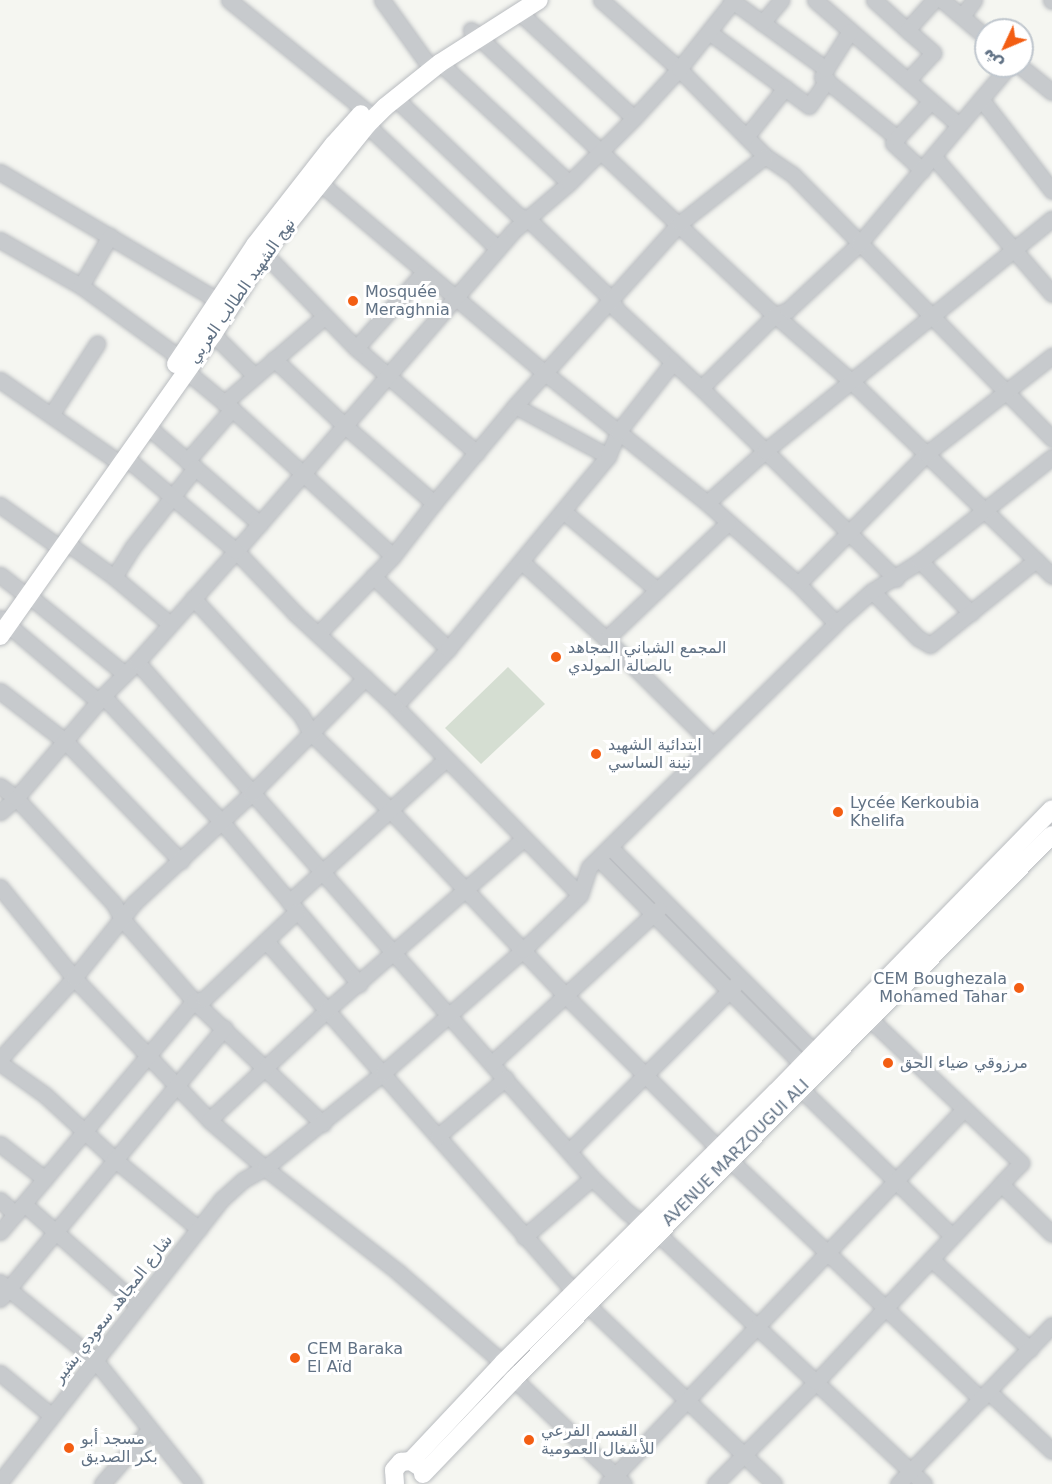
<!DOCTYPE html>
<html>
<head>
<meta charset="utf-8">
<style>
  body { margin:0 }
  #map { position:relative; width:1052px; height:1484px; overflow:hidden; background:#f5f6f1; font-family:"DejaVu Sans","Noto Sans Arabic",sans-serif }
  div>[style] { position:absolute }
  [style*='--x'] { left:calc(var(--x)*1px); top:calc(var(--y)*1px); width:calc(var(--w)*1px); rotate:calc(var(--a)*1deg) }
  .green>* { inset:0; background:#d5ded2 }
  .roads { filter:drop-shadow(0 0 2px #b9bcc0) drop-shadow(0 0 2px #b9bcc0) }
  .minor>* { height:15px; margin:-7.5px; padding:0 7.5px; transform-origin:7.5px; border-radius:7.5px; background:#c7cacd }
  .major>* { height:18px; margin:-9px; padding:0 9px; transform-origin:9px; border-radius:9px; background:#fff }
  .dots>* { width:16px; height:16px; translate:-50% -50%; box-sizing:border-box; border:3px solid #fff; border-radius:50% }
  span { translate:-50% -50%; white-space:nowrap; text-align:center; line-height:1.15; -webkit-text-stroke:6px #fff; paint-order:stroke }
  .street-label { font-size:16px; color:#617285 }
  .poi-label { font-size:16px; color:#617285 }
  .left { translate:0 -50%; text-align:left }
  .right { translate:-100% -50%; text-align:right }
  .north { position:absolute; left:974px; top:18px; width:60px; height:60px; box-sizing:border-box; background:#fff; border:2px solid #c0c7ce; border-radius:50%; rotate:226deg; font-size:16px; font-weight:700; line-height:24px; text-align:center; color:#617285 }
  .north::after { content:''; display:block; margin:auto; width:21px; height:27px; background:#f35e13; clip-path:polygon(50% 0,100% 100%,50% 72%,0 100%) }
</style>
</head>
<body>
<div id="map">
  <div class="green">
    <i style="clip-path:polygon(508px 667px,545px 704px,481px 764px,445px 728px)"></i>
  </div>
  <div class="roads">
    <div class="minor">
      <i style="--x:229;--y:0;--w:175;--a:39"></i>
      <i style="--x:382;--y:0;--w:74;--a:54.4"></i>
      <i style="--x:601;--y:0;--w:104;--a:41.5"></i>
      <i style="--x:679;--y:69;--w:122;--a:45.3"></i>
      <i style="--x:765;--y:156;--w:32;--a:34"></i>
      <i style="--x:792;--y:174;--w:371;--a:45.5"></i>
      <i style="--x:731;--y:0;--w:117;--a:36"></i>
      <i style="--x:826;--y:69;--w:9;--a:117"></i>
      <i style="--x:822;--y:77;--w:97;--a:39.1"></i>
      <i style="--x:897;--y:138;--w:6;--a:129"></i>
      <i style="--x:893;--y:143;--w:40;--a:43"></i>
      <i style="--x:815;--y:0;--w:191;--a:41"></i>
      <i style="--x:874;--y:0;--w:45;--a:42.3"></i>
      <i style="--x:907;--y:30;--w:40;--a:-48"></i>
      <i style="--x:942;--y:0;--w:57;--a:40.1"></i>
      <i style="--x:1051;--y:0;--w:1;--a:45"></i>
      <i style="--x:519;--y:12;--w:156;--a:42.7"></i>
      <i style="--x:962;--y:16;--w:20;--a:-53"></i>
      <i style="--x:762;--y:23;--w:30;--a:-50"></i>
      <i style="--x:471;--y:30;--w:417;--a:43.2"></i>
      <i style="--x:775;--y:315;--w:101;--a:41"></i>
      <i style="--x:851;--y:381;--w:280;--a:44.1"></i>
      <i style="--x:907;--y:30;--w:35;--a:41"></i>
      <i style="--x:933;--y:53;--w:37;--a:133"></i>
      <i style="--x:709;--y:32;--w:124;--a:36.5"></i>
      <i style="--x:809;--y:106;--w:32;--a:-55"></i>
      <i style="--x:440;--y:63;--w:176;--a:42.9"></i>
      <i style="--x:1020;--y:66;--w:41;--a:39.1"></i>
      <i style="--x:826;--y:69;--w:45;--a:-57.7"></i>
      <i style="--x:395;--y:98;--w:171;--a:43.6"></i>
      <i style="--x:519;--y:216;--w:8;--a:14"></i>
      <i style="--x:527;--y:218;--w:115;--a:43.9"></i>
      <i style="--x:610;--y:298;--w:14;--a:60"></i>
      <i style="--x:617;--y:310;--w:115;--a:42.9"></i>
      <i style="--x:701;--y:388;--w:273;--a:44.4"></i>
      <i style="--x:981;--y:99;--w:116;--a:52.3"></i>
      <i style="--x:367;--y:125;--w:180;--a:43.4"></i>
      <i style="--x:746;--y:137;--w:63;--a:-51.5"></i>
      <i style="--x:897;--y:138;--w:50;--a:-47.4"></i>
      <i style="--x:933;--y:156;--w:182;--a:49.2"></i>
      <i style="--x:0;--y:172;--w:254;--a:30.5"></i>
      <i style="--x:320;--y:183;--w:294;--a:40.2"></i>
      <i style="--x:545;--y:373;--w:208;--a:38.7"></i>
      <i style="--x:707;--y:503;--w:122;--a:41.7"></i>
      <i style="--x:798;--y:584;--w:54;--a:45.7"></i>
      <i style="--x:0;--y:240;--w:93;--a:29.6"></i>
      <i style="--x:81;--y:286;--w:122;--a:36"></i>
      <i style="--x:257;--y:246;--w:142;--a:45.9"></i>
      <i style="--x:356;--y:348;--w:160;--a:41"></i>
      <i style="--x:81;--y:286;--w:58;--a:-59.9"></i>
      <i style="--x:213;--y:334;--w:58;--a:45"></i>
      <i style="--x:356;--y:348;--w:102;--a:-48.2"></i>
      <i style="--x:274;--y:359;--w:98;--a:43.3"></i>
      <i style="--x:345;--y:426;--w:118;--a:40.9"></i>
      <i style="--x:186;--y:371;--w:60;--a:39.6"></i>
      <i style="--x:232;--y:409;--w:218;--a:42.4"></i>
      <i style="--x:0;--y:380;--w:135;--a:34.7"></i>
      <i style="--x:701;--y:388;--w:104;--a:-44.6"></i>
      <i style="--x:775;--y:315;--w:14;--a:-21"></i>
      <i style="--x:788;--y:310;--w:97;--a:-42.9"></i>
      <i style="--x:859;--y:244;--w:233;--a:-49.9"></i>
      <i style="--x:224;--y:403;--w:133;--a:-40.7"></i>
      <i style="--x:515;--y:406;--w:106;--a:28.3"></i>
      <i style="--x:51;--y:415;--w:85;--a:-57.1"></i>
      <i style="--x:146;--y:425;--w:151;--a:41"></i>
      <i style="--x:187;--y:461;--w:69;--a:-49.1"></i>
      <i style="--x:707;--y:503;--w:78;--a:-41.9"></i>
      <i style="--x:765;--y:451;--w:369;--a:-39"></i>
      <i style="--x:0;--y:505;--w:64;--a:35.4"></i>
      <i style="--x:563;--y:511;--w:123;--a:40"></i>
      <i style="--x:67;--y:543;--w:58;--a:35.9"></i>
      <i style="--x:114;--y:577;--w:73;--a:40"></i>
      <i style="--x:920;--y:561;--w:73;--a:45.6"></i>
      <i style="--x:522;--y:562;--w:114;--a:42.5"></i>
      <i style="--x:606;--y:639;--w:149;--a:44.7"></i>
      <i style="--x:0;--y:575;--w:23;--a:38"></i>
      <i style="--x:373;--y:576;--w:105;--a:44.2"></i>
      <i style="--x:114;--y:577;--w:34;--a:-58"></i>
      <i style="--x:132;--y:548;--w:102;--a:-51.8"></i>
      <i style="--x:798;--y:584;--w:182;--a:-45.4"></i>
      <i style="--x:926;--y:454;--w:160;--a:-37.9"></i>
      <i style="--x:872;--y:591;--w:66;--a:45.6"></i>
      <i style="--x:918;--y:638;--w:14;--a:30"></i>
      <i style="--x:930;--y:645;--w:136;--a:-38.7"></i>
      <i style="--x:28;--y:595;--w:125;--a:39.2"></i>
      <i style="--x:193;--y:598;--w:159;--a:47.3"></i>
      <i style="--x:301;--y:715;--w:21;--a:61"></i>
      <i style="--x:311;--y:733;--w:112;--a:44.3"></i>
      <i style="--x:391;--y:811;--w:255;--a:46.6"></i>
      <i style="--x:566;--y:996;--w:233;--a:45"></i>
      <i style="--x:731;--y:1161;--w:345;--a:43.6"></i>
      <i style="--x:0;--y:618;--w:128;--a:40.3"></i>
      <i style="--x:318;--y:634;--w:108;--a:-46.1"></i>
      <i style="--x:393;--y:556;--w:67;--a:-52.3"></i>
      <i style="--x:434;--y:503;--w:126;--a:-50.1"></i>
      <i style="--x:515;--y:406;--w:246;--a:-48"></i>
      <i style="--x:680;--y:223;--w:108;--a:-38.2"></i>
      <i style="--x:606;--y:639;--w:168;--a:-43.6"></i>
      <i style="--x:137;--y:662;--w:688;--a:48.59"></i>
      <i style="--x:592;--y:1178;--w:49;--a:44.2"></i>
      <i style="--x:627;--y:1212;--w:37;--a:35"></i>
      <i style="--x:657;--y:1233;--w:366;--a:43.2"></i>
      <i style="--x:0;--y:691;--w:82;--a:37.6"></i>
      <i style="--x:65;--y:741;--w:167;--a:46"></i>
      <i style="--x:103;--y:696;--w:172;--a:46.7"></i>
      <i style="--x:221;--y:821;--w:214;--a:49.7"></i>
      <i style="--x:395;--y:706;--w:78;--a:-47.1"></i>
      <i style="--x:448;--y:649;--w:251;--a:-50.3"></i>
      <i style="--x:608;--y:456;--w:26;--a:-67"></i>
      <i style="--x:618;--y:432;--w:89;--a:-51.8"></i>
      <i style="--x:0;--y:786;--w:20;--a:37"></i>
      <i style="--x:16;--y:798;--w:144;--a:47.2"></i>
      <i style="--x:114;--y:904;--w:18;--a:61"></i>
      <i style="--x:123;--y:920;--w:108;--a:48.8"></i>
      <i style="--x:194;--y:1001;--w:178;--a:43.6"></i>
      <i style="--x:0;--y:812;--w:21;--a:-41"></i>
      <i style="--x:16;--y:798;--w:134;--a:-49.5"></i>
      <i style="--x:103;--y:696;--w:48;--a:-45"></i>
      <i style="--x:137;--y:662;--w:149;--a:-48.3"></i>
      <i style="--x:236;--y:551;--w:423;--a:-49.1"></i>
      <i style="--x:513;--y:231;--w:74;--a:-40.6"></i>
      <i style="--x:569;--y:183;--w:92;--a:-45"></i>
      <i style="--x:634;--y:118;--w:67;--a:-47.4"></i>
      <i style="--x:679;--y:69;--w:87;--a:-51.5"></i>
      <i style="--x:610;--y:847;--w:301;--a:45.1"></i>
      <i style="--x:599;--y:859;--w:290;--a:45.3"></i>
      <i style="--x:0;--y:887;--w:117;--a:50.9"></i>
      <i style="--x:74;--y:978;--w:196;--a:46.4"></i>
      <i style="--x:209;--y:1120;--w:74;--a:40.6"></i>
      <i style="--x:265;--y:1168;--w:169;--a:38"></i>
      <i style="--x:398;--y:1272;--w:139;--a:40.9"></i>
      <i style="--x:503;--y:1363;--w:19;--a:55"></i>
      <i style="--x:514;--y:1379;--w:152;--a:43.7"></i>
      <i style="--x:580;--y:895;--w:29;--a:-72"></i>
      <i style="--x:589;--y:867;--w:347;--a:-44.6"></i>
      <i style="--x:836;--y:623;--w:48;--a:-41.6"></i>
      <i style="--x:872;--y:591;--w:57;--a:-32"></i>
      <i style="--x:920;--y:561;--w:168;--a:-38.2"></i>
      <i style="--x:289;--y:902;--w:212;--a:-42.3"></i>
      <i style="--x:266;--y:941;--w:467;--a:48.7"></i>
      <i style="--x:574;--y:1292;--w:277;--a:43.8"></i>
      <i style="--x:870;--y:1019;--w:209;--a:43.6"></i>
      <i style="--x:1021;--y:1163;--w:29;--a:134"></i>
      <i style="--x:1001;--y:1184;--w:71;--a:44.4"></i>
      <i style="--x:0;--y:1059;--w:110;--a:-47.6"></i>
      <i style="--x:74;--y:978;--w:96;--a:-51.3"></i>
      <i style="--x:134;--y:903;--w:160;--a:-43"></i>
      <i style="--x:251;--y:794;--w:163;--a:-45.5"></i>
      <i style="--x:0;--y:1063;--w:55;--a:35.4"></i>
      <i style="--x:45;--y:1095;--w:94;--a:42.8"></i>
      <i style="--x:114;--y:1159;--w:110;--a:39.5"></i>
      <i style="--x:492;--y:1063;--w:227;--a:-42.7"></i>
      <i style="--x:801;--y:1089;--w:211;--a:44.2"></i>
      <i style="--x:209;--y:1120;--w:160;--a:-43"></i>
      <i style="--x:326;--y:1011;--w:262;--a:-41.1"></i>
      <i style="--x:438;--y:1136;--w:89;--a:-40.5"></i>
      <i style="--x:0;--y:1144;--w:57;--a:37.9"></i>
      <i style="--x:569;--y:1151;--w:238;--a:-45"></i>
      <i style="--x:0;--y:1200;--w:21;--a:43"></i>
      <i style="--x:24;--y:1204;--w:151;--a:41.5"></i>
      <i style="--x:0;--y:1232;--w:302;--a:-50"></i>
      <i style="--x:194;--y:1001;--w:10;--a:-11"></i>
      <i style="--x:204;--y:999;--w:127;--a:-43.4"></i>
      <i style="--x:524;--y:1237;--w:90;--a:-40.9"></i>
      <i style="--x:931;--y:1259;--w:134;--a:42.3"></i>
      <i style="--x:0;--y:1282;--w:122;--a:39.3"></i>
      <i style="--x:94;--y:1359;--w:160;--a:51.3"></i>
      <i style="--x:0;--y:1299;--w:352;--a:-50.4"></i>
      <i style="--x:0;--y:1373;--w:67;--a:39.6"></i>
      <i style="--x:989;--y:1392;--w:86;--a:43.1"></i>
      <i style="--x:0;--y:1482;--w:360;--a:-51.9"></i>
      <i style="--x:222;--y:1199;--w:28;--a:-42"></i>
      <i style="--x:243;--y:1180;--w:25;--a:-29"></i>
      <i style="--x:265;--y:1168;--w:151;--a:-38.8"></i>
      <i style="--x:383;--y:1073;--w:186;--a:-41.3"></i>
      <i style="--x:523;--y:950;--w:79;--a:-44"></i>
      <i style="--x:580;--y:895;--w:264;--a:-134.4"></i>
      <i style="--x:395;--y:706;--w:137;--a:-137.1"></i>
      <i style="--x:295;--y:613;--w:86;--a:-133.6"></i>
      <i style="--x:236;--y:551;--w:145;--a:-139.7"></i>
      <i style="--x:102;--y:1484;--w:72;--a:-49"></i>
      <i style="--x:607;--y:1484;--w:518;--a:-46.41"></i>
      <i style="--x:715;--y:1484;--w:144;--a:-45.3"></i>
      <i style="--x:816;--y:1382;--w:271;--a:-46.9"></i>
      <i style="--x:898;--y:1484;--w:221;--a:-45.9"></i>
    </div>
    <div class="major">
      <i style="--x:176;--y:364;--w:143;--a:-56.4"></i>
      <i style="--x:255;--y:245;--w:128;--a:-52"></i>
      <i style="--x:334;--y:144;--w:40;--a:-48"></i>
      <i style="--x:0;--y:636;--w:370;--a:-54.8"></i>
      <i style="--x:213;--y:334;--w:97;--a:-57.6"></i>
      <i style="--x:265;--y:252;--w:163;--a:-51.2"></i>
      <i style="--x:367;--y:125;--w:25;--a:-45"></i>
      <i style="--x:385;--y:107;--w:70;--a:-38.7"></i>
      <i style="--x:440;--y:63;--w:117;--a:-32.5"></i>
      <i style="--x:411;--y:1461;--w:134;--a:-46.8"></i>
      <i style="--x:503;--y:1363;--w:385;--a:-44.8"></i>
      <i style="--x:776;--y:1092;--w:395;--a:-45.7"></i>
      <i style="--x:423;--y:1474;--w:132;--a:-46.2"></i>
      <i style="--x:514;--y:1379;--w:765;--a:-45.32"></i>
      <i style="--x:395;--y:1484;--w:14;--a:-94"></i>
      <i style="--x:394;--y:1470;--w:11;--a:-49"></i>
      <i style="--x:401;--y:1462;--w:10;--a:-6"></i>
      <i style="--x:411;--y:1461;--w:11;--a:34"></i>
    </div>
  </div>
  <div class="dots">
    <i style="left:353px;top:301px;background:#f35e13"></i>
    <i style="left:556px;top:657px;background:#f35e13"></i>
    <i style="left:596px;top:754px;background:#f35e13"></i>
    <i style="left:838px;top:812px;background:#f35e13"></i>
    <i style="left:1019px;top:988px;background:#f35e13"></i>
    <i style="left:888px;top:1063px;background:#f35e13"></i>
    <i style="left:295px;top:1358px;background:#f35e13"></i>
    <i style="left:529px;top:1440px;background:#f35e13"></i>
    <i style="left:69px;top:1448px;background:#f35e13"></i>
  </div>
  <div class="street-label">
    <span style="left:242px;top:291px;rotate:-55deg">نهج الشهيد الطالب العربي</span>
    <span style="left:736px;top:1153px;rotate:-45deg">AVENUE MARZOUGUI ALI</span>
    <span style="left:113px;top:1309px;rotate:-52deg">شارع المجاهد سعودي بشير</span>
  </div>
  <div class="poi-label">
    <span class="left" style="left:365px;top:301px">Mosquée<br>Meraghnia</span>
    <span class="left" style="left:568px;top:657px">المجمع الشباني المجاهد<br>بالصالة المولدي</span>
    <span class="left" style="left:608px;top:754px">ابتدائية الشهيد<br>نينة الساسي</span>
    <span class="left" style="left:850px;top:812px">Lycée Kerkoubia<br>Khelifa</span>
    <span class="right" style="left:1007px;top:988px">CEM Boughezala<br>Mohamed Tahar</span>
    <span class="left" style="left:900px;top:1063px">مرزوقي ضياء الحق</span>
    <span class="left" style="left:307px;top:1358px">CEM Baraka<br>El Aïd</span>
    <span class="left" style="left:541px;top:1440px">القسم الفرعي<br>للأشغال العمومية</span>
    <span class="left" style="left:81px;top:1448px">مسجد أبو<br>بكر الصديق</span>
  </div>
  <div class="north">ش</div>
</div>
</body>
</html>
